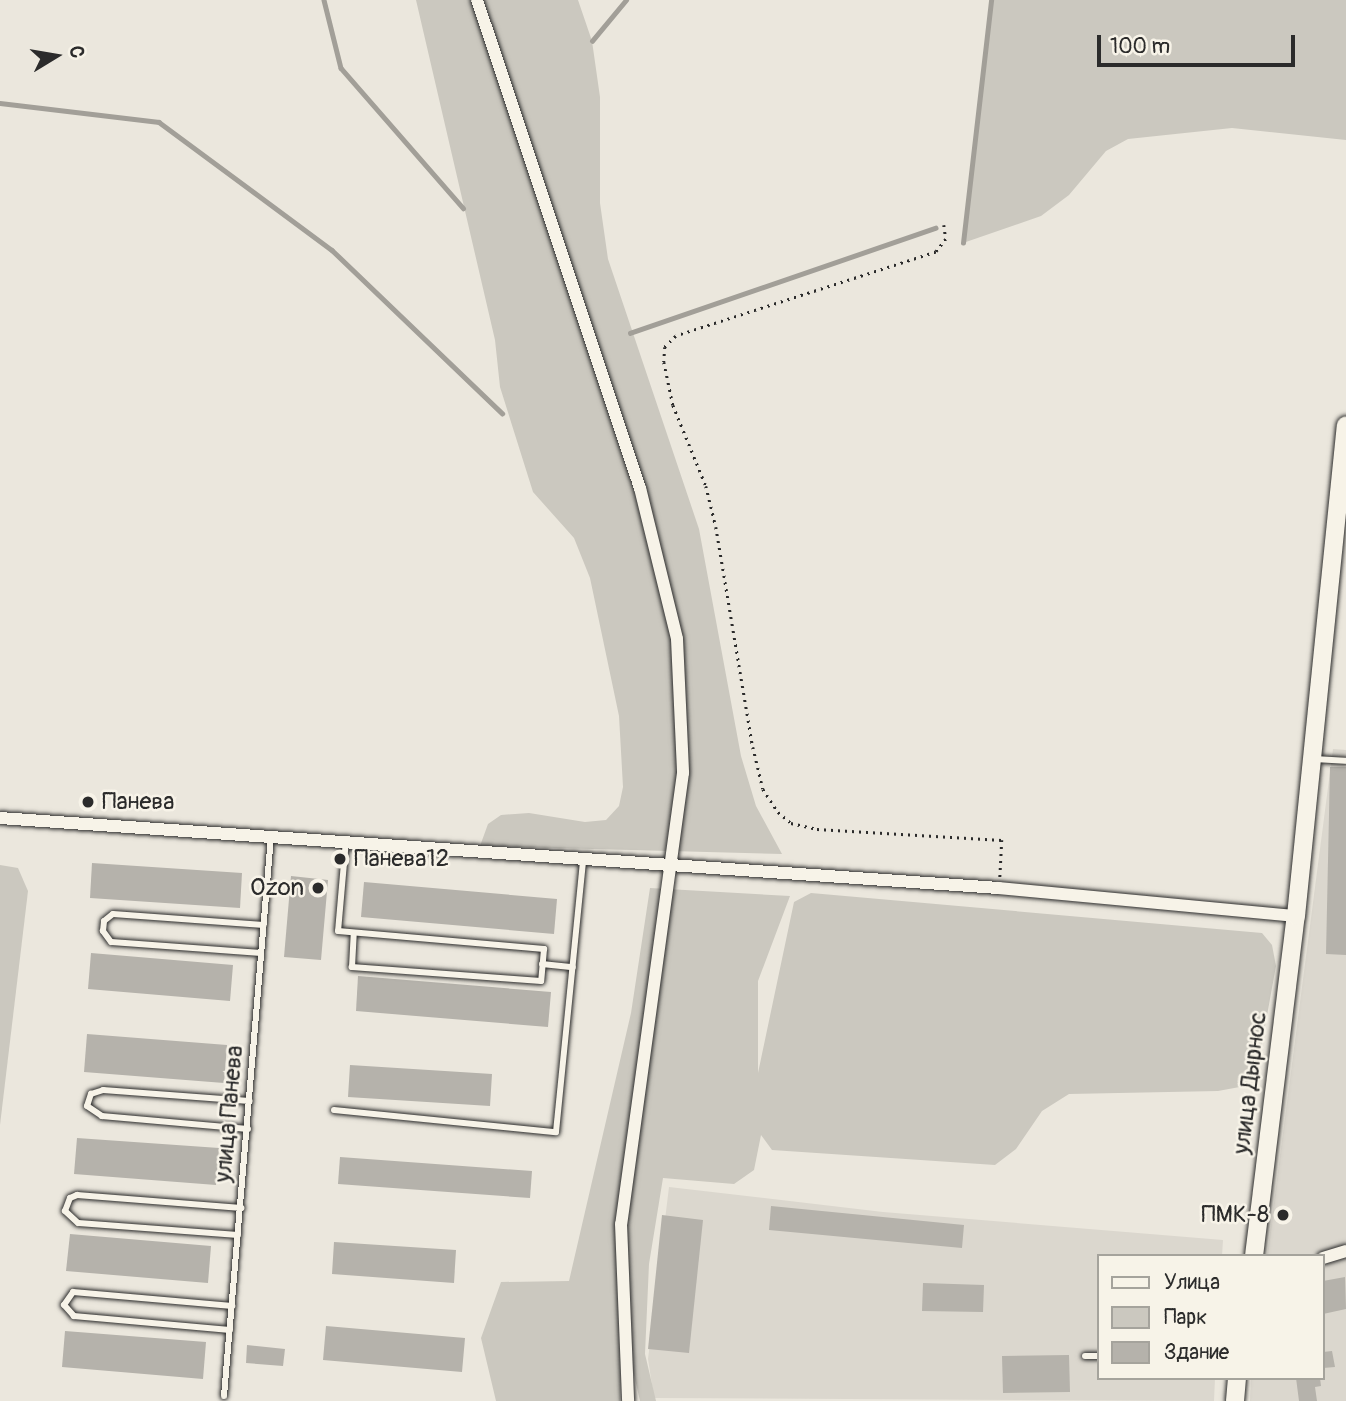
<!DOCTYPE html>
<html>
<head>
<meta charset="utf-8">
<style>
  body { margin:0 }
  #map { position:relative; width:1346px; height:1401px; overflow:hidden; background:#ebe7dd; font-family:Pangolin,sans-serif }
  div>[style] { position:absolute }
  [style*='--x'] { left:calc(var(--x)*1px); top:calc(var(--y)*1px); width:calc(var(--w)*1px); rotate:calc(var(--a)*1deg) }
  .built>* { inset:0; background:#dbd7ce }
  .green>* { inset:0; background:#cbc8bf }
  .stream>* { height:4.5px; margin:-2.25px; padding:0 2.25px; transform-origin:2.25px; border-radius:2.25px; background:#a29f98 }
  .building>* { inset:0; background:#b5b2ab }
  .path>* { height:2.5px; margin-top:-1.25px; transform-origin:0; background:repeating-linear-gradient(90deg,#2b2b2b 0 2px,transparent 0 7px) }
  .roads { filter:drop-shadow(0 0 2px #2b2b2b) drop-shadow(0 0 2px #2b2b2b) }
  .lane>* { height:6px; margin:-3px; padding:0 3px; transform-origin:3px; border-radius:3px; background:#f7f3e8 }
  .street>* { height:12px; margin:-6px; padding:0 6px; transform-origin:6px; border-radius:6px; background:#f7f3e8 }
  .secondary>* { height:18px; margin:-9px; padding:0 9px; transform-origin:9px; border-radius:9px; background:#f7f3e8 }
  .dots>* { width:19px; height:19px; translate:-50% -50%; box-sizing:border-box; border:4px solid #f7f3e8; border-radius:50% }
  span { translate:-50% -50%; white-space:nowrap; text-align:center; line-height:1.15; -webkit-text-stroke:5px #f7f3e8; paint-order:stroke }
  .poi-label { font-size:24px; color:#2b2b2b }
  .left { translate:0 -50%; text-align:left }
  .right { translate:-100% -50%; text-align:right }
  .street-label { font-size:24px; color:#2b2b2b }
  .legend { position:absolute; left:1097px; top:1254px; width:228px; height:126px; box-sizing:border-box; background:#f7f3e8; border:2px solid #a5a39c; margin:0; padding:9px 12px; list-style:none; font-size:21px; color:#2b2b2b }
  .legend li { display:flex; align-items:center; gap:14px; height:35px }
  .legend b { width:35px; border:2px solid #a5a39c }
  .north { position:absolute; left:21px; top:21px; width:70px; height:70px; -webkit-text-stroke:5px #f7f3e8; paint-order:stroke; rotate:79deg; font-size:19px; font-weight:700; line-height:28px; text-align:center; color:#2b2b2b }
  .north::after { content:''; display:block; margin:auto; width:24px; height:32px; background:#2b2b2b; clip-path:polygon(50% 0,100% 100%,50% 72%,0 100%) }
  .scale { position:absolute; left:1097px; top:35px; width:198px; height:32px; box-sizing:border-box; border:4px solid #2b2b2b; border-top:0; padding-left:9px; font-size:21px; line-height:24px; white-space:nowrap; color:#2b2b2b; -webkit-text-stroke:5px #f7f3e8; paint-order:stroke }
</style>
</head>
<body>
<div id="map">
  <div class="built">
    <i style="clip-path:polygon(1333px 749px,1346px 750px,1346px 1401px,1250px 1401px,1251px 1378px,1323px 1378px,1323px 1256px,1267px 1256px)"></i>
    <i style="clip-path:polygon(669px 1187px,883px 1212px,1223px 1240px,1222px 1256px,1099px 1256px,1099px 1378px,1215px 1378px,1214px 1401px,654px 1398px,648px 1359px)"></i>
  </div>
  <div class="green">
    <i style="clip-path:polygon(416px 0,578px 0,592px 41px,600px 97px,600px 203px,608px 259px,699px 529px,741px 756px,756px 806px,782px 854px,480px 846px,488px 824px,501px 815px,529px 813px,585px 822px,606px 820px,619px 806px,623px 787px,619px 716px,590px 578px,574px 538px,533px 492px,500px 387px,495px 340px)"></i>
    <i style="clip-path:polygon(991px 0,1346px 0,1346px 140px,1232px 128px,1128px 139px,1106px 151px,1069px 195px,1041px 216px,963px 243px)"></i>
    <i style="clip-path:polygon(0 865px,18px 868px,28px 891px,0 1125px)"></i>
    <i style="clip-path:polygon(650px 888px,790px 896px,758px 981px,758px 1073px,794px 902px,811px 893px,1262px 933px,1272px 945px,1276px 966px,1257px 1070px,1245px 1086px,1218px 1091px,1069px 1094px,1042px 1111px,1016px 1149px,995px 1165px,772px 1150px,761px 1135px,754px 1170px,734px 1184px,663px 1178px,649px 1264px,645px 1354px,656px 1401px,640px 1401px,632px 1366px,621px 1365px,620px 1401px,496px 1401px,481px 1338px,501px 1282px,569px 1281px,631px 1013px)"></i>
  </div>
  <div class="stream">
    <i style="--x:324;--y:0;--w:70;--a:76"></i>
    <i style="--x:341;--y:68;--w:186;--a:48.9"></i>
    <i style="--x:592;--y:41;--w:53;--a:-50.3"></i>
    <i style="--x:0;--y:103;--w:160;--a:6.8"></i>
    <i style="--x:159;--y:122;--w:215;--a:36.5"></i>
    <i style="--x:332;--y:250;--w:236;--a:43.8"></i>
    <i style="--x:963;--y:243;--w:245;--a:-83.4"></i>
    <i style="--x:630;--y:333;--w:323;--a:-19"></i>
  </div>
  <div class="building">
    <i style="clip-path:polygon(1330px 767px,1346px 767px,1346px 955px,1326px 954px)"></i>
    <i style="clip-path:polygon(92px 863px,242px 873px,240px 908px,90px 898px)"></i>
    <i style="clip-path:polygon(291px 876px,328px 880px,321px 960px,284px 957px)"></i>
    <i style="clip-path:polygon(364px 882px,557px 899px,554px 934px,361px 917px)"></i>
    <i style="clip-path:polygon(91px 953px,233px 965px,230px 1001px,88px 989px)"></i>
    <i style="clip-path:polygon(358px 976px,551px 992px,548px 1027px,356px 1011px)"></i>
    <i style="clip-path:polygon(87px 1034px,227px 1045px,224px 1083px,84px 1072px)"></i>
    <i style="clip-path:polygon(350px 1065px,492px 1074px,490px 1106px,348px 1097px)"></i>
    <i style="clip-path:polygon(77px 1138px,219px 1148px,216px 1185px,74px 1174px)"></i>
    <i style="clip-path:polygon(340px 1157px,532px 1171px,530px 1198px,338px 1184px)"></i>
    <i style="clip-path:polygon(771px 1206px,964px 1225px,962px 1248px,769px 1230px)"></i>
    <i style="clip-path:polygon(662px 1215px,703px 1220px,689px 1353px,648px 1349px)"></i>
    <i style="clip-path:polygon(70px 1234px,211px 1246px,208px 1283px,66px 1271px)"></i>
    <i style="clip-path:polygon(334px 1242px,456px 1250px,454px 1283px,332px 1274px)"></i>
    <i style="clip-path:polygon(1345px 1277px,1346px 1309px,1323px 1314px,1323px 1281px)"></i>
    <i style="clip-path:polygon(923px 1283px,984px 1285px,983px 1312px,922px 1311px)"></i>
    <i style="clip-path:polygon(326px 1326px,465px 1338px,462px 1372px,323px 1360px)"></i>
    <i style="clip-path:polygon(65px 1331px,206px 1342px,203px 1379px,62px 1367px)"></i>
    <i style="clip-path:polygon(247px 1345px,285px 1349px,283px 1366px,246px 1363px)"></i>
    <i style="clip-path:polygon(1332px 1351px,1335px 1367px,1323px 1368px,1323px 1352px)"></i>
    <i style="clip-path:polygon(1069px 1355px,1070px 1392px,1003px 1393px,1002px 1356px)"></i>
    <i style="clip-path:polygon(1296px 1378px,1320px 1378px,1321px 1386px,1315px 1387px,1317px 1401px,1299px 1401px)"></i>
  </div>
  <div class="path">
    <i style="--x:944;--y:225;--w:14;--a:82"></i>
    <i style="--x:946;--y:239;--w:16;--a:128"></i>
    <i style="--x:936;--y:252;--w:273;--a:162.1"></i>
    <i style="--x:676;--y:336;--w:16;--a:135"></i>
    <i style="--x:665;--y:347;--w:15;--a:94"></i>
    <i style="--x:664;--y:362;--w:44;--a:78.2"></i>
    <i style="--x:673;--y:405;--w:87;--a:67.8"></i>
    <i style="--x:706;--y:486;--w:42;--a:76.3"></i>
    <i style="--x:716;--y:527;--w:223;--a:80.5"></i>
    <i style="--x:753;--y:747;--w:43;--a:76.6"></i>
    <i style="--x:763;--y:789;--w:27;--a:57"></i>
    <i style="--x:778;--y:812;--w:17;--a:40"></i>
    <i style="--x:791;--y:823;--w:27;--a:13"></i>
    <i style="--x:817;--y:829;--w:185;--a:3.4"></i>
    <i style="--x:1002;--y:840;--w:38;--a:93"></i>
  </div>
  <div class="roads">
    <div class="lane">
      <i style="--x:1313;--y:759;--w:33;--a:3"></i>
      <i style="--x:346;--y:840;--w:91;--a:95"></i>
      <i style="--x:338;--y:931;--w:207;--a:5"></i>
      <i style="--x:544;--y:949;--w:32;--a:95"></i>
      <i style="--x:541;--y:981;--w:190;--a:-175.8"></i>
      <i style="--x:352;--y:967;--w:34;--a:-87"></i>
      <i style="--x:261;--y:953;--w:150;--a:-175.8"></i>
      <i style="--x:111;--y:942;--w:14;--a:-126"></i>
      <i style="--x:103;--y:931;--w:10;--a:-84"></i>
      <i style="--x:104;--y:921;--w:11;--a:-38"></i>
      <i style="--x:113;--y:914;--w:151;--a:4.2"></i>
      <i style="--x:542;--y:964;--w:31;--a:6"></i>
      <i style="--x:334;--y:1110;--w:223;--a:5.7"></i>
      <i style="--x:556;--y:1132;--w:273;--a:-84.3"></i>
      <i style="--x:248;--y:1129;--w:147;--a:-174.9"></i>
      <i style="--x:102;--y:1116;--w:18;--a:-146"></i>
      <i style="--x:87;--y:1106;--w:13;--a:-72"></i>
      <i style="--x:91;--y:1094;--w:13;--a:-18"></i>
      <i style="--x:103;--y:1090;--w:147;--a:4.3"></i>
      <i style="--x:238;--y:1235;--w:160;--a:-175.7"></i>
      <i style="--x:78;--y:1223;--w:18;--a:-137"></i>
      <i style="--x:65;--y:1211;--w:14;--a:-69"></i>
      <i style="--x:70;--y:1198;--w:8;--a:-23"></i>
      <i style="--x:77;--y:1195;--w:165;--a:4.5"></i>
      <i style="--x:230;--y:1330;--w:157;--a:-174.9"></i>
      <i style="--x:74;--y:1316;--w:15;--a:-132"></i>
      <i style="--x:64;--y:1305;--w:16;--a:-55"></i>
      <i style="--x:73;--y:1292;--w:160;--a:5"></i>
      <i style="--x:1085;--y:1356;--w:14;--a:0"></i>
      <i style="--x:224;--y:1396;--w:562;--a:-85.2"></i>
    </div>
    <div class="street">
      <i style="--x:477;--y:0;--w:515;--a:71.53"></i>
      <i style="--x:640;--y:488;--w:155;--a:76.2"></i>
      <i style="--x:677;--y:639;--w:134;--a:87.4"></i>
      <i style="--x:683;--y:773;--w:455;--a:97.8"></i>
      <i style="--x:621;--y:1224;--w:177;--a:87.7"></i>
      <i style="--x:0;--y:818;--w:1001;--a:4.01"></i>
      <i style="--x:999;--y:888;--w:298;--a:5.4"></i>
      <i style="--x:1323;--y:1258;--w:24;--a:-17"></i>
    </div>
    <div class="secondary">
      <i style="--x:1254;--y:1256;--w:343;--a:-83"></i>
      <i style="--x:1296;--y:916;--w:493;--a:-84.2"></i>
      <i style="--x:1235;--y:1401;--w:23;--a:-85"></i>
    </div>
  </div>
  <div class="dots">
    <i style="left:88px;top:802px;background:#2b2b2b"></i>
    <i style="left:340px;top:859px;background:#2b2b2b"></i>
    <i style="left:318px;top:888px;background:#2b2b2b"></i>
    <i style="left:1283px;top:1215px;background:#2b2b2b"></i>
  </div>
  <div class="poi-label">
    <span class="left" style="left:102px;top:802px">Панева</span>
    <span class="left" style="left:354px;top:859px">Панева12</span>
    <span class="right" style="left:304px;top:888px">Ozon</span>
    <span class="right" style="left:1269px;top:1215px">ПМК-8</span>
  </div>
  <div class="street-label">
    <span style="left:1250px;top:1083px;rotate:-83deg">улица Дырнос</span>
    <span style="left:229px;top:1114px;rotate:-85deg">улица Панева</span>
  </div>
  <ul class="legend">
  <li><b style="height:9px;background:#f7f3e8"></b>Улица</li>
  <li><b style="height:19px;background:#cbc8bf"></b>Парк</li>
  <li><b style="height:19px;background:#b5b2ab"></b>Здание</li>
  </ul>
  <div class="north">С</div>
  <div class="scale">100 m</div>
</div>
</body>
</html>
